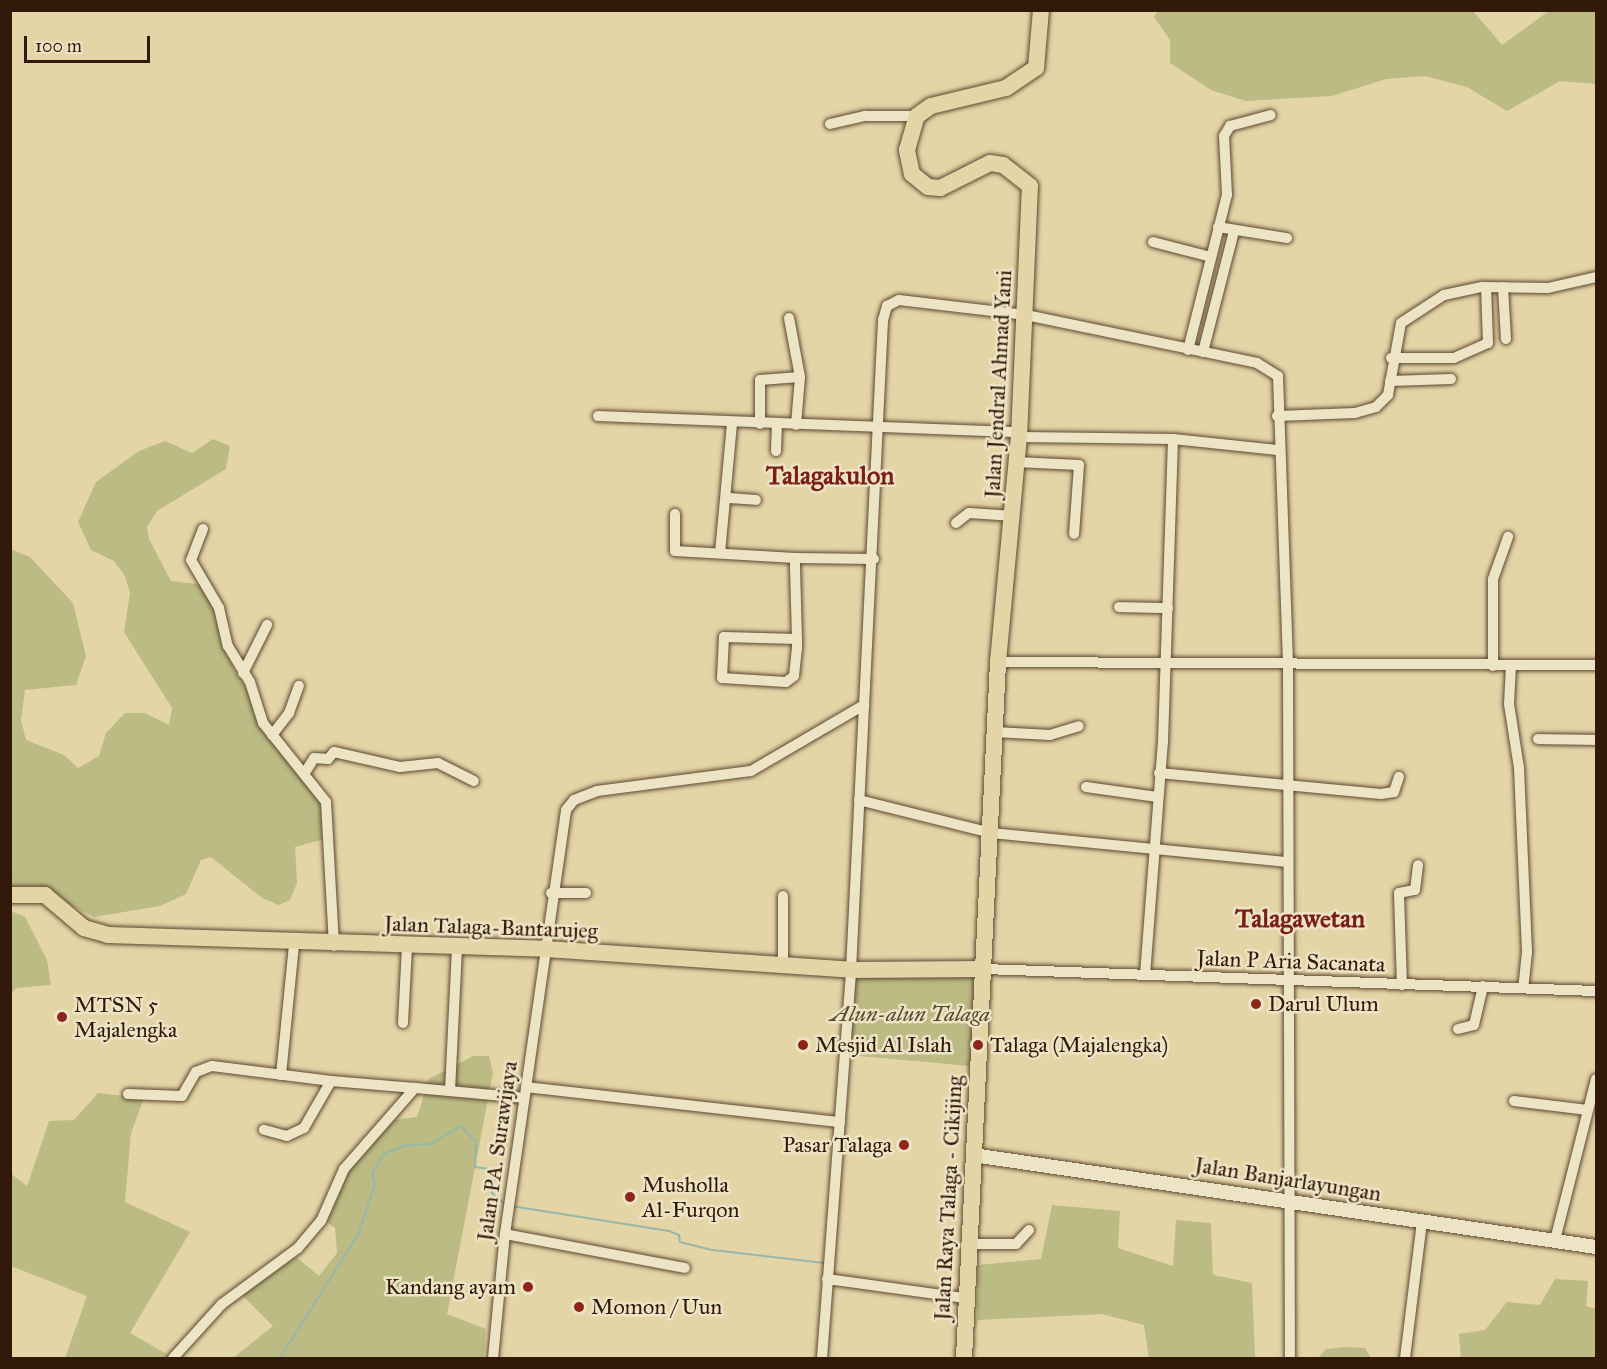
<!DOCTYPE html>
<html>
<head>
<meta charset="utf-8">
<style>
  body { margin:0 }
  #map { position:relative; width:1607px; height:1369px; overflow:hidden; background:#e4d5a7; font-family:"IM FELL Great Primer",serif }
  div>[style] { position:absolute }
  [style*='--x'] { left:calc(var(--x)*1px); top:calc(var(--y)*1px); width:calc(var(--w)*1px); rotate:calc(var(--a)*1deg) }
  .green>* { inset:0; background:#bbbb83 }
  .stream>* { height:2px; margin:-1px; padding:0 1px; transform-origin:1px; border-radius:1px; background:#95b8aa }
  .roads { filter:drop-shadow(0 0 2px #5e4730) drop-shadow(0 0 2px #5e4730) }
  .street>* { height:10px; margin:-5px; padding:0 5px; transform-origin:5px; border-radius:5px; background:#ede4c6 }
  .secondary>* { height:14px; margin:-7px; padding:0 7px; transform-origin:7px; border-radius:7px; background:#ede4c6 }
  .primary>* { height:16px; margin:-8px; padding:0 8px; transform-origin:8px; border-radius:8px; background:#e4d5a7 }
  .dots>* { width:16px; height:16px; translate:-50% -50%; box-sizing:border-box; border:3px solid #ede4c6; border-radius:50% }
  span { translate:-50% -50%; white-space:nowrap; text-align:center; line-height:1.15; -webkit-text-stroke:5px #ede4c6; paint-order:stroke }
  .street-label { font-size:22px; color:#321808 }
  .poi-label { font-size:22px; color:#321808 }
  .left { translate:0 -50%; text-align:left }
  .right { translate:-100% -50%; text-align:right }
  .park-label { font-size:22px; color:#5b492d; font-style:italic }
  .quarter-label { font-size:26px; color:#7a1f14; font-weight:700 }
  .frame { position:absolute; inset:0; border:12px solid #321808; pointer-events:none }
  .scale { position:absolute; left:24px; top:36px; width:126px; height:27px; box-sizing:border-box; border:3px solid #321808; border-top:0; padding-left:8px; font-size:18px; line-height:21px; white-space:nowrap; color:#321808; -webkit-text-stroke:4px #ede4c6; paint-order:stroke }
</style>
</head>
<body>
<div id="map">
  <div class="green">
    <i style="clip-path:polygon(1158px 10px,1473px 11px,1502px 45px,1549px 11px,1596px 11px,1596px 84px,1560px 81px,1507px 111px,1467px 87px,1425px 76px,1386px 79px,1332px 96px,1246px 101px,1211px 90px,1170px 63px,1170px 40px,1154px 17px)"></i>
    <i style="clip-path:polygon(213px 439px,230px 446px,226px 469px,157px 511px,147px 527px,149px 539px,171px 581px,206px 585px,235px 672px,329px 809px,332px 837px,295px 847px,297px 883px,290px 900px,279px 905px,262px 898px,211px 857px,201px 860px,186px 894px,160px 906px,94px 917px,46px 892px,11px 897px,10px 549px,30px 557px,73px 603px,86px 656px,76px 685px,25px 690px,21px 720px,26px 740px,64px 755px,78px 768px,99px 756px,106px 733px,125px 713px,145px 713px,169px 725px,172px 708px,124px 632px,130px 593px,125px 576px,114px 561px,91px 550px,78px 522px,96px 482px,139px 451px,165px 441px,192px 453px)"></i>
    <i style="clip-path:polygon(11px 911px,25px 917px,47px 960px,51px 985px,16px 988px,11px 994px)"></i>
    <i style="clip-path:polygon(852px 963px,983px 971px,970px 1066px,848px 1055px)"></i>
    <i style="clip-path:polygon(473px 1056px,489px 1056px,493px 1073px,447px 1314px,486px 1329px,484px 1358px,233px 1358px,273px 1326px,242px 1295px,296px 1257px,319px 1276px,337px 1253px,335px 1228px,321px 1218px,342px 1178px,393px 1120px,417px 1117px,429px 1079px)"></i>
    <i style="clip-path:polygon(98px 1093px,144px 1098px,131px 1133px,125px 1202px,190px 1232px,130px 1333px,174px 1358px,65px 1358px,87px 1296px,11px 1266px,10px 1173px,27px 1186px,49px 1121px,74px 1120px)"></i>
    <i style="clip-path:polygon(1052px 1205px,1120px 1211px,1118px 1248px,1173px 1266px,1176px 1220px,1211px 1223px,1213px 1275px,1252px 1283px,1255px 1358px,1149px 1358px,1144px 1325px,1102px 1314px,977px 1320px,978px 1265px,1041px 1259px)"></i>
    <i style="clip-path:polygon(1555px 1279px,1588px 1281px,1586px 1306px,1596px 1309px,1596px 1358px,1461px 1358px,1459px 1334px,1485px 1330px,1507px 1302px,1540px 1305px)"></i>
    <i style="clip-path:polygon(1346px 1347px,1365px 1348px,1371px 1358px,1318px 1358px,1326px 1349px)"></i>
  </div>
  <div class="stream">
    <i style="--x:511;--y:1206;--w:160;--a:9"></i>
    <i style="--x:669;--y:1231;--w:11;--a:22"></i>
    <i style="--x:679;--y:1235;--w:7;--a:82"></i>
    <i style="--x:680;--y:1242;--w:34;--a:14"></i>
    <i style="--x:713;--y:1250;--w:112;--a:6.7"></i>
    <i style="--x:280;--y:1358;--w:148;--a:-57.7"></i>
    <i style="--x:359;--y:1233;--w:52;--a:-71.9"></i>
    <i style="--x:375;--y:1184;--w:11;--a:-105"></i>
    <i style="--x:372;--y:1173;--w:24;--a:-57"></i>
    <i style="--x:385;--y:1153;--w:23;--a:-20"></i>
    <i style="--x:407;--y:1145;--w:24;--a:-2"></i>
    <i style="--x:431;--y:1144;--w:35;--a:-31"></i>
    <i style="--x:461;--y:1126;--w:22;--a:47"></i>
    <i style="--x:476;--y:1142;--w:25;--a:92"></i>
    <i style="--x:475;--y:1167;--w:21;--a:8"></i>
    <i style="--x:496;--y:1170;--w:23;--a:100"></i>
    <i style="--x:492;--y:1193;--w:18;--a:41"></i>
  </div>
  <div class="roads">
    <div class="street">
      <i style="--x:830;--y:124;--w:37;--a:-13"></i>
      <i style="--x:866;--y:116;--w:51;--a:0"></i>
      <i style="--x:1218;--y:227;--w:70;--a:9.1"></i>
      <i style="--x:1153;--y:242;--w:60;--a:14.5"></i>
      <i style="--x:1503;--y:287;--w:52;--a:86.7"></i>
      <i style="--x:789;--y:318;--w:60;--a:79.4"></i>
      <i style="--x:800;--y:377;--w:48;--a:94.8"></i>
      <i style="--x:1188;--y:350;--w:160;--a:-75.9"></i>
      <i style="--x:1227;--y:195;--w:59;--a:-92.9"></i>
      <i style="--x:1224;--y:136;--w:12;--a:-59"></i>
      <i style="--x:1230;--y:126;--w:42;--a:-15"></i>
      <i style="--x:1203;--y:352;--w:125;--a:-75.6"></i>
      <i style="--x:1391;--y:358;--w:63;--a:0"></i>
      <i style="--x:1454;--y:358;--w:37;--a:-24"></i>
      <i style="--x:1488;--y:343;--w:56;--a:-92"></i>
      <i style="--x:1390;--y:381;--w:61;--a:-1.9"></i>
      <i style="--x:598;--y:416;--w:421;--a:2.2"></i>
      <i style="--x:1277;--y:416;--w:78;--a:-2.2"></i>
      <i style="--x:1355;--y:413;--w:22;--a:-16"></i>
      <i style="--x:1376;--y:407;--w:17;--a:-45"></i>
      <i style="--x:1388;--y:395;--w:73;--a:-79.8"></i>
      <i style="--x:1401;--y:323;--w:51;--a:-33.1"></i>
      <i style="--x:1444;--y:295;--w:40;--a:-12"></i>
      <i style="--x:1483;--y:287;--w:65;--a:0.9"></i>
      <i style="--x:1548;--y:288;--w:49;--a:-12.9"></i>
      <i style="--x:760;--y:424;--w:44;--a:-90"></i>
      <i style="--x:760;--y:380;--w:40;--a:-4.3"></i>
      <i style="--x:1019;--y:437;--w:154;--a:0.7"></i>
      <i style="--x:1173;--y:439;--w:105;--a:6"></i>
      <i style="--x:776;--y:451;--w:26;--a:-88"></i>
      <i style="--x:1016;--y:462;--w:63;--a:2.7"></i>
      <i style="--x:1079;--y:465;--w:69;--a:94.1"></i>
      <i style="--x:729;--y:498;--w:27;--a:4"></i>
      <i style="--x:675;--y:514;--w:37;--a:90"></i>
      <i style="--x:675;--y:551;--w:120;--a:3.3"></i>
      <i style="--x:956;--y:523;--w:16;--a:-38"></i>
      <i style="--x:969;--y:513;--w:45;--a:3.8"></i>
      <i style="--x:203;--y:529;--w:33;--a:111"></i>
      <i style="--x:191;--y:560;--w:56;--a:59.7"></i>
      <i style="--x:219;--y:608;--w:39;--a:77"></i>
      <i style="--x:228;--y:646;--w:42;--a:58.6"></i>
      <i style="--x:250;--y:682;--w:43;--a:72.4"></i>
      <i style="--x:263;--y:723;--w:101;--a:51.4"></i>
      <i style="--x:326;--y:802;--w:144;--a:86.8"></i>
      <i style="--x:720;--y:553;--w:131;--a:-84.7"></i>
      <i style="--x:1119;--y:607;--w:49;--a:1.2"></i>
      <i style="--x:797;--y:639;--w:73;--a:-178.4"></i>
      <i style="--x:724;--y:637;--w:41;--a:92.8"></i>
      <i style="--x:722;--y:678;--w:64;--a:3.6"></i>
      <i style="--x:786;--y:682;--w:10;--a:-37"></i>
      <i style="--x:794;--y:676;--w:27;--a:-84"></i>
      <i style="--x:797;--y:649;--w:10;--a:-90"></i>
      <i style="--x:797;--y:639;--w:70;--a:-91.6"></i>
      <i style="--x:795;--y:569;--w:11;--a:-90"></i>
      <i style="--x:795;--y:558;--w:79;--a:0.7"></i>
      <i style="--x:998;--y:662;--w:598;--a:0.29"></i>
      <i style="--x:1493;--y:666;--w:87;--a:-90"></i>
      <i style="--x:1493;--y:579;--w:45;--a:-70.3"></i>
      <i style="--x:1511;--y:666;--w:38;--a:93"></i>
      <i style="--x:1509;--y:704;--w:65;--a:81.1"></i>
      <i style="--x:1519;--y:768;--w:184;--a:87.5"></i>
      <i style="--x:1527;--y:952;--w:36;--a:96"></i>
      <i style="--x:243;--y:673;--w:54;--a:-63.4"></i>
      <i style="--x:995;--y:732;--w:55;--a:3.1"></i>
      <i style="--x:1050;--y:735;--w:30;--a:-17"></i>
      <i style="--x:272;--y:735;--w:28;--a:-52"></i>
      <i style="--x:289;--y:713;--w:29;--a:-70"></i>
      <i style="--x:1538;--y:739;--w:58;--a:1"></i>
      <i style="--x:306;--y:771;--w:15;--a:-58"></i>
      <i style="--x:314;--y:758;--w:14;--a:4"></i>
      <i style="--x:328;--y:759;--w:9;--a:-49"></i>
      <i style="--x:334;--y:752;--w:68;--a:12.8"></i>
      <i style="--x:400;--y:767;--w:38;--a:-6"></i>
      <i style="--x:438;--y:763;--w:40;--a:26.6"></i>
      <i style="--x:1159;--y:773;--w:223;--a:5.4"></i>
      <i style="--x:1381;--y:794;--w:13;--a:-9"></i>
      <i style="--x:1394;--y:792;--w:16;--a:-72"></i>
      <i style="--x:1086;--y:787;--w:72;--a:8"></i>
      <i style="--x:859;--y:800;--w:136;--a:14"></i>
      <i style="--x:991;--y:833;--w:296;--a:5.6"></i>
      <i style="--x:551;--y:893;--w:35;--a:0"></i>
      <i style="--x:783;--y:966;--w:70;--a:-90"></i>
      <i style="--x:984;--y:969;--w:612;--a:2.06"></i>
      <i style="--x:1145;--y:975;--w:235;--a:-85.6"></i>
      <i style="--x:1163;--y:741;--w:302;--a:-88.1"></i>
      <i style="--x:1402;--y:985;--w:92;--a:-91.9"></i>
      <i style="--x:1399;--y:893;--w:16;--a:-11"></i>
      <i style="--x:1415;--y:890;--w:25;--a:-83"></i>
      <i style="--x:403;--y:1023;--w:77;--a:-87"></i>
      <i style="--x:1458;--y:1029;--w:16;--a:-14"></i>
      <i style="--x:1474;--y:1025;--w:40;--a:-77"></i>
      <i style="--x:281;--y:1075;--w:131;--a:-84.3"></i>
      <i style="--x:331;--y:1081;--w:84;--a:4.8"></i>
      <i style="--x:526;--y:1087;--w:316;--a:6.4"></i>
      <i style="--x:450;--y:1091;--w:145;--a:-87.2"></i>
      <i style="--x:128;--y:1094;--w:54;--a:2.1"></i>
      <i style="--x:182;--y:1096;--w:28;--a:-60"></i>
      <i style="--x:196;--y:1072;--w:17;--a:-21"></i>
      <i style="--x:212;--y:1066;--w:120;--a:7.2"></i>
      <i style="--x:331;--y:1081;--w:54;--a:119.9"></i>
      <i style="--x:304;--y:1128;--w:19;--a:155"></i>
      <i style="--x:287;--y:1136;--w:24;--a:-165"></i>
      <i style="--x:1514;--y:1101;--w:74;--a:7"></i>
      <i style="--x:505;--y:1234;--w:183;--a:10.7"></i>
      <i style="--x:1555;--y:1240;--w:166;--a:-75.7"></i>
      <i style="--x:966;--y:1244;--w:50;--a:0"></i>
      <i style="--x:1016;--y:1244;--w:19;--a:-47"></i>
      <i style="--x:827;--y:1279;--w:138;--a:7.9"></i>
      <i style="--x:173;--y:1358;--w:73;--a:-47.8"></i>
      <i style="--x:222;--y:1304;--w:94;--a:-36.4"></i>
      <i style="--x:298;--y:1248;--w:35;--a:-50"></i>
      <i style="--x:321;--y:1221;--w:57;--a:-66.1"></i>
      <i style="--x:344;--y:1169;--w:108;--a:-48.8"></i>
      <i style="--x:415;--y:1088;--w:109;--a:5.2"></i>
      <i style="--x:493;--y:1358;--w:125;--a:-84.5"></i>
      <i style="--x:505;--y:1234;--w:428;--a:-81.8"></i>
      <i style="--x:566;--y:810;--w:13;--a:-51"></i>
      <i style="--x:574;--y:800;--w:25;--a:-21"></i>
      <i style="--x:597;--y:791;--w:155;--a:-7.4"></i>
      <i style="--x:751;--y:771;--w:131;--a:-30.3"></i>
      <i style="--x:822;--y:1358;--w:389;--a:-85.7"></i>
      <i style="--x:851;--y:970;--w:651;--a:-87.18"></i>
      <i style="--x:883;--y:320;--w:15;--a:-74"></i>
      <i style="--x:887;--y:306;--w:13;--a:-27"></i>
      <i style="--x:899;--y:300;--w:128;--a:6.7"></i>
      <i style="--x:1026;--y:315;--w:236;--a:11.7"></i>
      <i style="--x:1257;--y:363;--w:25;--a:32"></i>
      <i style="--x:1278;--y:376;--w:286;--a:88"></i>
      <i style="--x:1288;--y:662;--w:696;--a:89.84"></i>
      <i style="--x:1405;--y:1358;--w:137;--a:-82.9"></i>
    </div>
    <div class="secondary">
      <i style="--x:973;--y:1155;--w:630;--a:8.4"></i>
    </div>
    <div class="primary">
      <i style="--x:10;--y:895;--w:35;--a:0"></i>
      <i style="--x:45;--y:895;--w:51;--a:40.2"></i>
      <i style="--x:84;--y:928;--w:25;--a:16"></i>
      <i style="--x:108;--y:935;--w:438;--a:1.8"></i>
      <i style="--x:546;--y:949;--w:306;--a:3.9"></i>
      <i style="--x:851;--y:970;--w:133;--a:-0.4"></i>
      <i style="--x:964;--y:1358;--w:697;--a:-87.2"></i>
      <i style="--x:998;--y:662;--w:226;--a:-84.7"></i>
      <i style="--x:1019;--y:437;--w:251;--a:-87.5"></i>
      <i style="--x:1030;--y:186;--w:34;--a:-142"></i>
      <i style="--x:1003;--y:165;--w:13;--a:-171"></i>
      <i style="--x:990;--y:163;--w:56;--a:153.4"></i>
      <i style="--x:940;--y:188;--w:12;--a:-175"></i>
      <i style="--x:928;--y:187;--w:21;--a:-141"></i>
      <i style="--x:912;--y:174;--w:25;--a:-102"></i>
      <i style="--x:907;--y:150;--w:35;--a:-74"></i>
      <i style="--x:917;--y:116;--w:17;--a:-36"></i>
      <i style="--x:931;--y:106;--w:77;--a:-13.5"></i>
      <i style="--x:1006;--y:88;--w:36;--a:-34"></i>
      <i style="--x:1036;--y:68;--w:58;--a:-85.1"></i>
    </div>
  </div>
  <div class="dots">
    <i style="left:1256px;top:1004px;background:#8f2418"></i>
    <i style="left:62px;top:1017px;background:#8f2418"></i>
    <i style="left:803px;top:1045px;background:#8f2418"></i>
    <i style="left:978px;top:1045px;background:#8f2418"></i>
    <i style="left:904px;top:1145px;background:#8f2418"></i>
    <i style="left:630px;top:1197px;background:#8f2418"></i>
    <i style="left:528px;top:1287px;background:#8f2418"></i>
    <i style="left:579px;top:1307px;background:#8f2418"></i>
  </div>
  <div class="street-label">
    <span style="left:998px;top:384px;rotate:-87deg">Jalan Jendral Ahmad Yani</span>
    <span style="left:491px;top:927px;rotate:2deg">Jalan Talaga-Bantarujeg</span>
    <span style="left:1291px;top:961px;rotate:2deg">Jalan P Aria Sacanata</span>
    <span style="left:497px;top:1151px;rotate:-82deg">Jalan PA. Surawijaya</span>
    <span style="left:1288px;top:1179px;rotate:9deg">Jalan Banjarlayungan</span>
    <span style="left:948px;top:1198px;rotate:-87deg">Jalan Raya Talaga - Cikijing</span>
  </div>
  <div class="poi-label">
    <span class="left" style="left:74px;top:1017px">MTSN 5<br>Majalengka</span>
    <span class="left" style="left:1268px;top:1004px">Darul Ulum</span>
    <span class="left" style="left:815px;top:1045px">Mesjid Al Islah</span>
    <span class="left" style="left:990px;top:1045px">Talaga (Majalengka)</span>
    <span class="right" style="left:892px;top:1145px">Pasar Talaga</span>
    <span class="left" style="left:642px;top:1197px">Musholla<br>Al-Furqon</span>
    <span class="right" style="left:516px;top:1287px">Kandang ayam</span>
    <span class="left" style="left:591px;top:1307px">Momon / Uun</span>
  </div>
  <div class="park-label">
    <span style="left:910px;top:1014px">Alun-alun Talaga</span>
  </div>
  <div class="quarter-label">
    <span style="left:830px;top:476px">Talagakulon</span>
    <span style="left:1300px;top:919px">Talagawetan</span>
  </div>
  <div class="frame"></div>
  <div class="scale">100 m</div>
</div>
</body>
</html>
